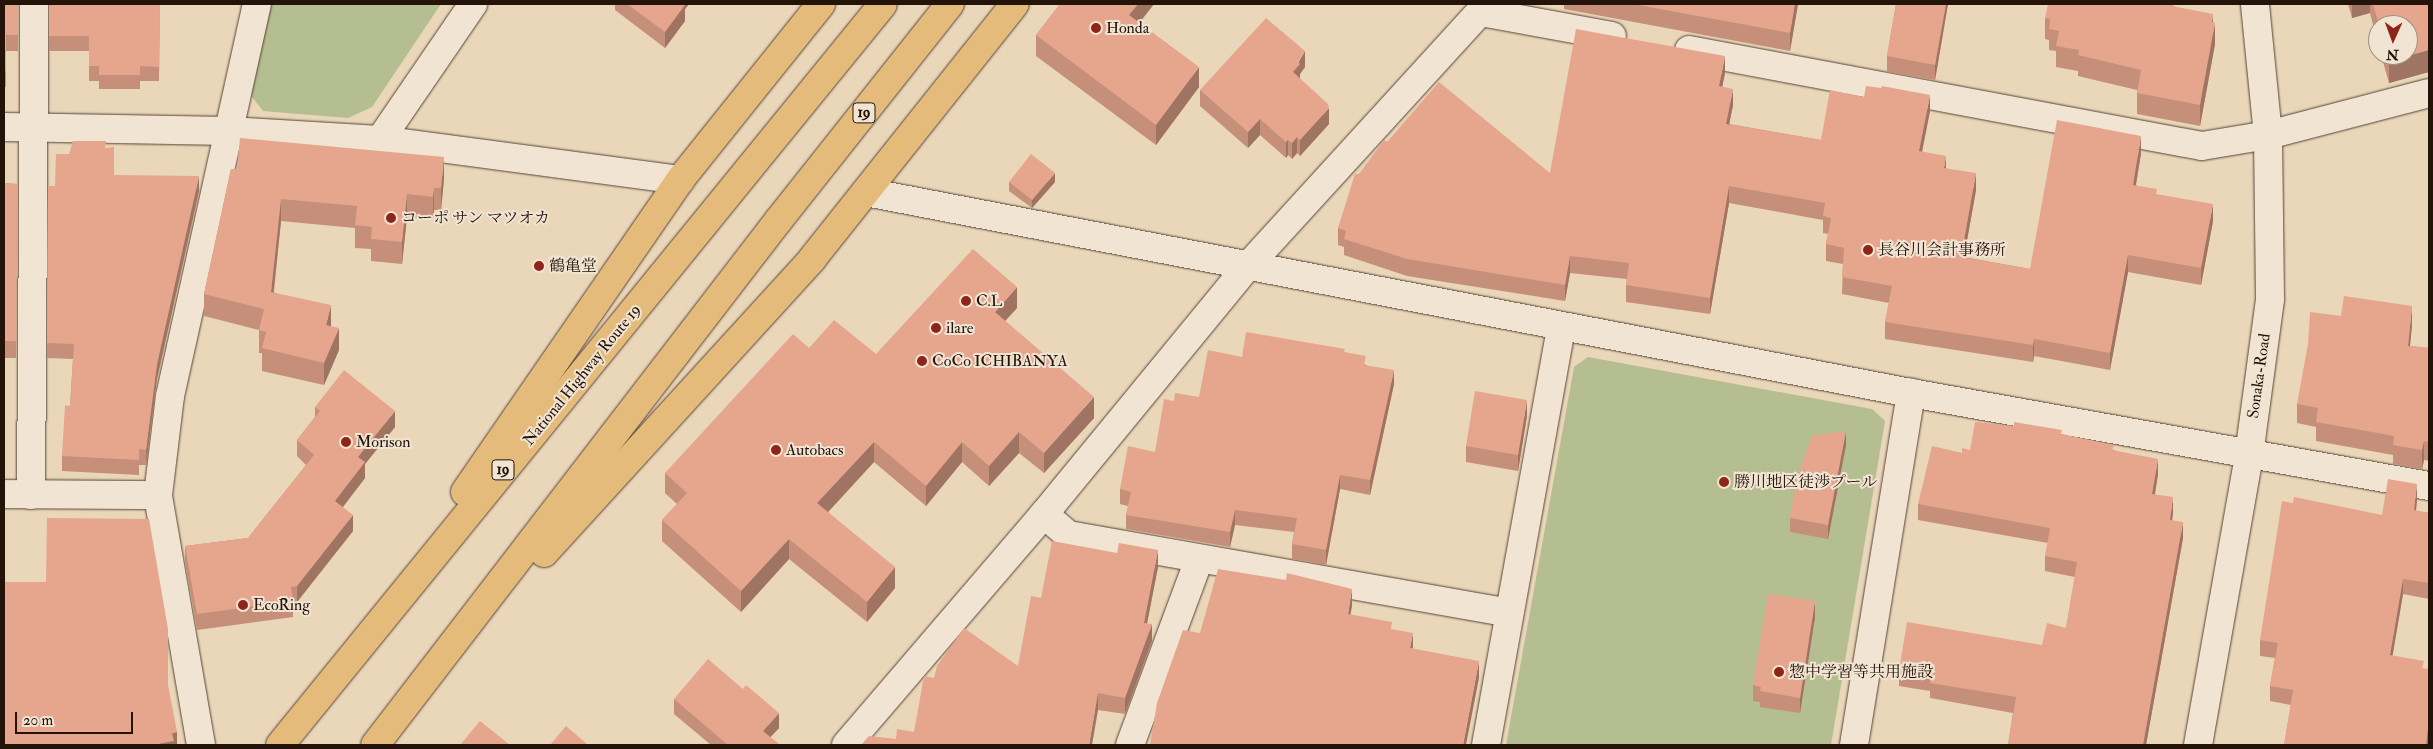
<!DOCTYPE html>
<html>
<head>
<meta charset="utf-8">
<style>
  body { margin:0 }
  #map { position:relative; width:2433px; height:749px; overflow:hidden; background:#ead6b9; font-family:"IM FELL Double Pica","Noto Serif JP",serif }
  div>[style] { position:absolute }
  [style*='--x'] { left:calc(var(--x)*1px); top:calc(var(--y)*1px); width:calc(var(--w)*1px); rotate:calc(var(--a)*1deg) }
  .green>* { inset:0; background:#b5be90 }
  .roads { filter:drop-shadow(0 0 1px #564435) drop-shadow(0 0 1px #564435) }
  .minor>* { height:28px; margin:-14px; padding:0 14px; transform-origin:14px; border-radius:14px; background:#f1e4d2 }
  .highway>* { height:28px; margin:-14px; padding:0 14px; transform-origin:14px; border-radius:14px; background:#e5bb7c }
  .wall>* { inset:0; background:#c58f79 }
  .shaded-wall>* { inset:0; background:#a07463 }
  .building>* { inset:0; background:#e5a68d }
  .dots>* { width:14px; height:14px; translate:-50% -50%; box-sizing:border-box; border:2px solid #f1e4d2; border-radius:50% }
  span { translate:-50% -50%; white-space:nowrap; text-align:center; line-height:1.15; -webkit-text-stroke:4px #f1e4d2; paint-order:stroke }
  .shield-label span { padding:1px 4px; background:#f1e4d2; border:1px solid; border-radius:4px; -webkit-text-stroke-width:0 }
  .shield-label { font-size:15px; color:#241309; font-weight:700 }
  .poi-label { font-size:16px; color:#241309 }
  .left { translate:0 -50%; text-align:left }
  .street-label { font-size:16px; color:#241309 }
  .frame { position:absolute; inset:0; border:5px solid #241309; pointer-events:none }
  .north { position:absolute; left:2368px; top:15px; width:50px; height:50px; box-sizing:border-box; background:#f1e4d2; border:1px solid #9f9082; border-radius:50%; rotate:182deg; font-size:14px; font-weight:700; line-height:20px; text-align:center; color:#241309 }
  .north::after { content:''; display:block; margin:auto; width:18px; height:22px; background:#8f2418; clip-path:polygon(50% 0,100% 100%,50% 72%,0 100%) }
  .scale { position:absolute; left:15px; top:712px; width:118px; height:22px; box-sizing:border-box; border:2px solid #241309; border-top:0; padding-left:6px; font-size:15px; line-height:18px; white-space:nowrap; color:#241309; -webkit-text-stroke:4px #f1e4d2; paint-order:stroke }
</style>
</head>
<body>
<div id="map">
  <div class="green">
    <i style="clip-path:polygon(269px 4px,441px 4px,372px 107px,348px 118px,263px 111px,249px 93px)"></i>
    <i style="clip-path:polygon(1588px 357px,1872px 409px,1885px 421px,1831px 745px,1506px 745px,1574px 367px)"></i>
  </div>
  <div class="roads">
    <div class="minor">
      <i style="--x:1481;--y:12;--w:133;--a:10.4"></i>
      <i style="--x:1689;--y:50;--w:522;--a:10.6"></i>
      <i style="--x:2202;--y:146;--w:67;--a:-9.5"></i>
      <i style="--x:2268;--y:135;--w:166;--a:-14.6"></i>
      <i style="--x:4;--y:127;--w:225;--a:1"></i>
      <i style="--x:229;--y:131;--w:151;--a:3.4"></i>
      <i style="--x:380;--y:140;--w:303;--a:7.6"></i>
      <i style="--x:380;--y:140;--w:165;--a:-55.6"></i>
      <i style="--x:866;--y:192;--w:1064;--a:10.89"></i>
      <i style="--x:1911;--y:393;--w:526;--a:10.18"></i>
      <i style="--x:4;--y:494;--w:154;--a:0.4"></i>
      <i style="--x:31;--y:495;--w:491;--a:-89.6"></i>
      <i style="--x:1044;--y:514;--w:32;--a:41"></i>
      <i style="--x:1068;--y:535;--w:448;--a:10"></i>
      <i style="--x:201;--y:745;--w:254;--a:-99.8"></i>
      <i style="--x:158;--y:495;--w:100;--a:-83.1"></i>
      <i style="--x:170;--y:396;--w:402;--a:-77.5"></i>
      <i style="--x:846;--y:745;--w:304;--a:-49.4"></i>
      <i style="--x:1044;--y:514;--w:320;--a:-50.6"></i>
      <i style="--x:1247;--y:267;--w:356;--a:-47.6"></i>
      <i style="--x:1130;--y:745;--w:198;--a:-69.6"></i>
      <i style="--x:1486;--y:745;--w:425;--a:-79.8"></i>
      <i style="--x:1854;--y:745;--w:357;--a:-80.8"></i>
      <i style="--x:2198;--y:745;--w:294;--a:-80"></i>
      <i style="--x:2249;--y:455;--w:157;--a:-82.3"></i>
      <i style="--x:2270;--y:299;--w:164;--a:-90.7"></i>
      <i style="--x:2268;--y:135;--w:132;--a:-95.7"></i>
    </div>
    <div class="highway">
      <i style="--x:465;--y:492;--w:379;--a:-55.4"></i>
      <i style="--x:680;--y:180;--w:226;--a:-51.3"></i>
      <i style="--x:544;--y:553;--w:398;--a:-47.6"></i>
      <i style="--x:812;--y:259;--w:326;--a:-51.5"></i>
      <i style="--x:280;--y:745;--w:955;--a:-50.86"></i>
      <i style="--x:375;--y:745;--w:661;--a:-52.44"></i>
      <i style="--x:778;--y:221;--w:277;--a:-51.6"></i>
    </div>
  </div>
  <div class="wall">
    <i style="clip-path:polygon(4px 4px,18px 4px,18px 51px,6px 51px,6px 87px,4px 87px)"></i>
    <i style="clip-path:polygon(49px 4px,160px 4px,159px 81px,140px 81px,140px 89px,99px 89px,99px 81px,89px 81px,89px 51px,49px 51px)"></i>
    <i style="clip-path:polygon(615px 4px,689px 4px,685px 9px,685px 21px,665px 48px,615px 10px)"></i>
    <i style="clip-path:polygon(1060px 4px,1154px 4px,1139px 23px,1199px 87px,1156px 145px,1036px 56px,1036px 35px)"></i>
    <i style="clip-path:polygon(1564px 4px,1798px 4px,1790px 51px,1564px 9px)"></i>
    <i style="clip-path:polygon(1896px 4px,1948px 4px,1935px 80px,1887px 72px,1887px 56px)"></i>
    <i style="clip-path:polygon(2173px 4px,2173px 6px,2213px 22px,2215px 44px,2200px 126px,2137px 114px,2137px 90px,2078px 76px,2078px 71px,2056px 67px,2056px 51px,2049px 50px,2049px 40px,2045px 39px,2045px 18px)"></i>
    <i style="clip-path:polygon(2348px 4px,2429px 4px,2429px 72px,2389px 83px,2381px 55px,2408px 55px,2408px 25px,2378px 25px,2378px 44px,2370px 13px,2352px 18px)"></i>
    <i style="clip-path:polygon(1305px 67px,1300px 74px,1300px 79px,1329px 124px,1300px 156px,1297px 153px,1292px 159px,1288px 155px,1286px 158px,1260px 135px,1248px 148px,1200px 106px,1200px 90px)"></i>
    <i style="clip-path:polygon(1725px 73px,1722px 87px,1733px 105px,1729px 124px,1821px 140px,1930px 111px,1922px 151px,1976px 190px,1964px 257px,2030px 269px,2141px 153px,2136px 185px,2213px 221px,2201px 285px,2128px 272px,2110px 370px,2034px 356px,2033px 362px,1885px 339px,1885px 322px,1889px 303px,1842px 294px,1843px 264px,1826px 261px,1826px 244px,1828px 234px,1823px 233px,1823px 220px,1729px 203px,1710px 314px,1626px 302px,1626px 285px,1627px 279px,1570px 273px,1565px 301px,1407px 276px,1344px 255px,1344px 247px,1338px 245px,1338px 228px,1359px 174px,1387px 142px,1550px 173px)"></i>
    <i style="clip-path:polygon(106px 148px,114px 175px,199px 191px,157px 379px,146px 465px,139px 465px,139px 475px,62px 471px,62px 456px,70px 406px,73px 359px,47px 358px,48px 186px,55px 186px,69px 154px)"></i>
    <i style="clip-path:polygon(231px 169px,444px 179px,441px 210px,434px 210px,433px 219px,407px 217px,402px 264px,371px 261px,371px 249px,355px 248px,355px 228px,281px 221px,274px 292px,331px 326px,339px 350px,324px 385px,262px 371px,262px 353px,259px 353px,259px 330px,204px 316px,204px 294px)"></i>
    <i style="clip-path:polygon(1009px 182px,1055px 182px,1032px 208px,1009px 191px)"></i>
    <i style="clip-path:polygon(4px 183px,17px 184px,16px 358px,4px 358px)"></i>
    <i style="clip-path:polygon(1017px 308px,1005px 321px,1094px 418px,1044px 473px,1019px 453px,989px 486px,962px 462px,926px 506px,874px 462px,828px 512px,895px 588px,867px 622px,789px 559px,741px 612px,662px 541px,662px 520px,677px 504px,665px 493px,665px 473px,809px 348px,876px 354px)"></i>
    <i style="clip-path:polygon(2412px 325px,2410px 346px,2429px 348px,2429px 461px,2424px 460px,2422px 469px,2393px 464px,2393px 455px,2316px 441px,2316px 427px,2297px 423px,2297px 404px)"></i>
    <i style="clip-path:polygon(1345px 352px,1366px 365px,1394px 384px,1370px 495px,1340px 489px,1326px 565px,1292px 559px,1292px 544px,1294px 532px,1235px 525px,1230px 547px,1126px 529px,1126px 515px,1128px 506px,1120px 504px,1120px 489px,1155px 452px,1174px 401px,1199px 397px,1242px 357px)"></i>
    <i style="clip-path:polygon(315px 407px,395px 427px,365px 464px,365px 478px,343px 507px,353px 531px,297px 602px,293px 603px,293px 617px,197px 630px,185px 562px,185px 546px,248px 538px,306px 465px,297px 456px,297px 440px,315px 417px)"></i>
    <i style="clip-path:polygon(1527px 416px,1518px 471px,1466px 462px,1466px 446px)"></i>
    <i style="clip-path:polygon(2062px 434px,2114px 450px,2158px 474px,2155px 495px,2173px 513px,2172px 520px,2183px 538px,2146px 745px,2008px 745px,2013px 713px,1930px 698px,1930px 691px,1899px 686px,1899px 671px,2042px 645px,2066px 628px,2075px 577px,2045px 571px,2045px 556px,2048px 543px,1918px 520px,1918px 504px,1962px 453px,1970px 450px)"></i>
    <i style="clip-path:polygon(1846px 445px,1828px 539px,1790px 532px,1790px 518px)"></i>
    <i style="clip-path:polygon(2417px 500px,2416px 511px,2429px 513px,2429px 599px,2403px 594px,2392px 656px,2424px 669px,2429px 735px,2428px 745px,2284px 745px,2291px 705px,2270px 701px,2270px 686px,2275px 658px,2260px 656px,2260px 640px,2382px 515px)"></i>
    <i style="clip-path:polygon(1158px 567px,1147px 623px,1152px 641px,1125px 714px,1098px 710px,896px 739px,914px 732px,934px 678px,1018px 666px,1041px 598px)"></i>
    <i style="clip-path:polygon(1815px 617px,1800px 713px,1760px 707px,1760px 702px,1753px 701px,1753px 685px)"></i>
    <i style="clip-path:polygon(674px 699px,779px 728px,770px 737px,780px 745px,711px 745px,674px 714px)"></i>
  </div>
  <div class="shaded-wall">
    <i style="clip-path:polygon(679px 4px,689px 4px,685px 9px,685px 21px,665px 48px,665px 32px)"></i>
    <i style="clip-path:polygon(1138px 4px,1154px 4px,1129px 36px,1129px 15px)"></i>
    <i style="clip-path:polygon(1795px 4px,1798px 4px,1790px 51px,1790px 33px)"></i>
    <i style="clip-path:polygon(1946px 4px,1948px 4px,1935px 80px,1935px 65px)"></i>
    <i style="clip-path:polygon(2352px 4px,2370px 4px,2370px 13px,2352px 18px)"></i>
    <i style="clip-path:polygon(2213px 14px,2213px 33px,2215px 23px,2215px 44px,2200px 126px,2200px 105px)"></i>
    <i style="clip-path:polygon(2429px 50px,2429px 72px,2389px 83px,2389px 61px)"></i>
    <i style="clip-path:polygon(1305px 51px,1305px 67px,1300px 74px,1300px 80px,1293px 72px)"></i>
    <i style="clip-path:polygon(1725px 56px,1725px 73px,1719px 103px,1719px 86px)"></i>
    <i style="clip-path:polygon(1199px 67px,1199px 87px,1156px 145px,1156px 125px)"></i>
    <i style="clip-path:polygon(1733px 89px,1733px 105px,1726px 141px,1726px 124px)"></i>
    <i style="clip-path:polygon(1930px 95px,1930px 111px,1919px 167px,1919px 151px)"></i>
    <i style="clip-path:polygon(1329px 108px,1329px 124px,1300px 156px,1300px 140px)"></i>
    <i style="clip-path:polygon(1260px 119px,1260px 135px,1248px 148px,1248px 132px)"></i>
    <i style="clip-path:polygon(2141px 136px,2141px 153px,2133px 202px,2133px 185px)"></i>
    <i style="clip-path:polygon(1297px 137px,1297px 153px,1292px 159px,1292px 143px)"></i>
    <i style="clip-path:polygon(1288px 140px,1288px 155px,1286px 158px,1286px 142px)"></i>
    <i style="clip-path:polygon(1946px 156px,1946px 173px,1944px 168px)"></i>
    <i style="clip-path:polygon(444px 157px,444px 179px,441px 210px,441px 188px)"></i>
    <i style="clip-path:polygon(1055px 173px,1055px 182px,1032px 208px,1032px 200px)"></i>
    <i style="clip-path:polygon(1976px 173px,1976px 190px,1961px 274px,1961px 257px)"></i>
    <i style="clip-path:polygon(199px 176px,199px 191px,157px 379px,146px 465px,146px 450px,157px 364px)"></i>
    <i style="clip-path:polygon(1729px 186px,1729px 203px,1710px 314px,1710px 298px)"></i>
    <i style="clip-path:polygon(434px 188px,434px 210px,433px 219px,433px 197px)"></i>
    <i style="clip-path:polygon(407px 194px,407px 217px,402px 264px,402px 242px)"></i>
    <i style="clip-path:polygon(281px 199px,281px 221px,271px 314px,271px 292px)"></i>
    <i style="clip-path:polygon(2213px 204px,2213px 221px,2201px 285px,2201px 268px)"></i>
    <i style="clip-path:polygon(2128px 255px,2128px 272px,2110px 370px,2110px 353px)"></i>
    <i style="clip-path:polygon(1570px 256px,1570px 273px,1565px 301px,1565px 285px)"></i>
    <i style="clip-path:polygon(1017px 287px,1017px 308px,995px 332px,995px 312px)"></i>
    <i style="clip-path:polygon(331px 305px,331px 327px,326px 325px)"></i>
    <i style="clip-path:polygon(2412px 306px,2412px 325px,2408px 365px,2408px 346px)"></i>
    <i style="clip-path:polygon(339px 328px,339px 350px,324px 385px,324px 363px)"></i>
    <i style="clip-path:polygon(2034px 339px,2034px 356px,2033px 362px,2033px 345px)"></i>
    <i style="clip-path:polygon(1394px 370px,1394px 384px,1370px 495px,1370px 480px)"></i>
    <i style="clip-path:polygon(1094px 397px,1094px 418px,1044px 473px,1044px 453px)"></i>
    <i style="clip-path:polygon(1527px 400px,1527px 416px,1518px 471px,1518px 455px)"></i>
    <i style="clip-path:polygon(395px 411px,395px 427px,365px 464px,365px 478px,335px 517px,335px 501px,358px 457px)"></i>
    <i style="clip-path:polygon(1846px 431px,1846px 445px,1828px 539px,1828px 525px)"></i>
    <i style="clip-path:polygon(1019px 432px,1019px 453px,989px 486px,989px 466px)"></i>
    <i style="clip-path:polygon(2424px 441px,2424px 460px,2422px 469px,2422px 450px)"></i>
    <i style="clip-path:polygon(874px 442px,874px 462px,817px 524px,817px 503px)"></i>
    <i style="clip-path:polygon(962px 442px,962px 462px,926px 506px,926px 486px)"></i>
    <i style="clip-path:polygon(2158px 459px,2158px 474px,2152px 510px,2152px 494px)"></i>
    <i style="clip-path:polygon(1340px 475px,1340px 489px,1326px 565px,1326px 550px)"></i>
    <i style="clip-path:polygon(2417px 484px,2417px 500px,2414px 526px,2414px 510px)"></i>
    <i style="clip-path:polygon(2173px 497px,2173px 513px,2170px 536px,2170px 520px)"></i>
    <i style="clip-path:polygon(1235px 510px,1235px 525px,1230px 547px,1230px 532px)"></i>
    <i style="clip-path:polygon(353px 515px,353px 531px,297px 602px,297px 586px)"></i>
    <i style="clip-path:polygon(2183px 522px,2183px 538px,2146px 745px,2143px 745px)"></i>
    <i style="clip-path:polygon(789px 539px,789px 559px,741px 612px,741px 591px)"></i>
    <i style="clip-path:polygon(1158px 550px,1158px 567px,1144px 639px,1144px 623px)"></i>
    <i style="clip-path:polygon(895px 567px,895px 588px,867px 622px,867px 602px)"></i>
    <i style="clip-path:polygon(2403px 579px,2403px 594px,2390px 671px,2390px 655px)"></i>
    <i style="clip-path:polygon(1352px 589px,1352px 606px,1348px 630px,1348px 614px)"></i>
    <i style="clip-path:polygon(1815px 601px,1815px 617px,1800px 713px,1800px 698px)"></i>
    <i style="clip-path:polygon(1152px 624px,1152px 641px,1125px 714px,1125px 698px)"></i>
    <i style="clip-path:polygon(1413px 633px,1413px 649px,1410px 648px)"></i>
    <i style="clip-path:polygon(1479px 661px,1479px 678px,1466px 745px,1463px 745px)"></i>
    <i style="clip-path:polygon(1098px 693px,1098px 710px,1092px 745px,1089px 745px)"></i>
    <i style="clip-path:polygon(779px 713px,779px 728px,763px 745px,763px 731px)"></i>
    <i style="clip-path:polygon(2429px 719px,2429px 735px,2428px 745px,2426px 745px)"></i>
    <i style="clip-path:polygon(177px 732px,177px 745px,153px 745px,172px 733px)"></i>
  </div>
  <div class="building">
    <i style="clip-path:polygon(4px 4px,18px 4px,18px 35px,6px 35px,6px 71px,4px 71px)"></i>
    <i style="clip-path:polygon(49px 4px,160px 4px,159px 67px,140px 66px,140px 75px,99px 75px,99px 66px,89px 66px,89px 36px,49px 36px)"></i>
    <i style="clip-path:polygon(627px 4px,683px 4px,685px 5px,665px 32px)"></i>
    <i style="clip-path:polygon(1060px 4px,1138px 4px,1129px 15px,1199px 67px,1156px 125px,1036px 35px)"></i>
    <i style="clip-path:polygon(1633px 4px,1795px 4px,1790px 33px)"></i>
    <i style="clip-path:polygon(1896px 4px,1946px 4px,1935px 65px,1887px 56px)"></i>
    <i style="clip-path:polygon(2048px 4px,2172px 4px,2172px 6px,2213px 14px,2212px 22px,2215px 23px,2200px 105px,2137px 93px,2141px 70px,2078px 55px,2079px 50px,2056px 46px,2059px 31px,2049px 29px,2050px 19px,2045px 18px)"></i>
    <i style="clip-path:polygon(2373px 4px,2427px 4px,2429px 11px,2429px 50px,2389px 61px,2387px 55px,2408px 55px,2408px 25px,2379px 25px)"></i>
    <i style="clip-path:polygon(1266px 18px,1305px 51px,1298px 62px,1300px 64px,1293px 72px,1328px 104px,1329px 108px,1300px 140px,1297px 137px,1292px 143px,1288px 140px,1286px 142px,1260px 119px,1248px 132px,1200px 90px)"></i>
    <i style="clip-path:polygon(1576px 29px,1725px 56px,1719px 86px,1733px 89px,1726px 124px,1821px 140px,1830px 90px,1864px 97px,1866px 86px,1881px 88px,1882px 86px,1930px 95px,1919px 151px,1946px 156px,1944px 168px,1976px 173px,1961px 257px,2030px 269px,2057px 120px,2141px 136px,2133px 185px,2157px 189px,2156px 194px,2213px 204px,2201px 268px,2128px 255px,2110px 353px,2034px 339px,2033px 345px,1885px 322px,1892px 286px,1842px 277px,1844px 248px,1826px 244px,1831px 218px,1823px 216px,1825px 203px,1729px 186px,1710px 298px,1626px 285px,1629px 263px,1570px 256px,1565px 285px,1407px 259px,1344px 239px,1346px 231px,1338px 228px,1355px 174px,1359px 174px,1384px 140px,1387px 142px,1439px 82px,1550px 173px)"></i>
    <i style="clip-path:polygon(240px 138px,444px 157px,441px 188px,434px 188px,433px 197px,407px 194px,402px 242px,371px 239px,372px 227px,355px 225px,357px 206px,281px 199px,271px 292px,331px 305px,326px 325px,339px 328px,324px 363px,262px 348px,266px 332px,259px 330px,264px 309px,204px 294px,231px 169px,237px 169px)"></i>
    <i style="clip-path:polygon(73px 141px,106px 141px,105px 148px,114px 147px,114px 175px,199px 176px,157px 364px,146px 450px,139px 449px,139px 460px,62px 456px,65px 405px,70px 406px,74px 344px,47px 343px,48px 186px,55px 186px,56px 154px,69px 154px)"></i>
    <i style="clip-path:polygon(1031px 154px,1055px 173px,1032px 200px,1009px 182px)"></i>
    <i style="clip-path:polygon(4px 183px,17px 184px,16px 341px,4px 341px)"></i>
    <i style="clip-path:polygon(973px 249px,1017px 287px,995px 312px,1094px 397px,1044px 453px,1019px 432px,989px 466px,962px 442px,926px 486px,874px 442px,817px 503px,895px 567px,867px 602px,789px 539px,741px 591px,662px 520px,687px 493px,665px 473px,793px 334px,809px 348px,834px 320px,876px 354px)"></i>
    <i style="clip-path:polygon(2344px 296px,2412px 306px,2408px 346px,2429px 348px,2429px 442px,2424px 441px,2422px 450px,2393px 445px,2394px 436px,2316px 422px,2318px 408px,2297px 404px,2308px 344px,2310px 312px,2341px 316px)"></i>
    <i style="clip-path:polygon(1246px 332px,1345px 349px,1344px 352px,1366px 356px,1364px 365px,1394px 370px,1370px 480px,1340px 475px,1326px 550px,1292px 544px,1297px 518px,1235px 510px,1230px 532px,1126px 515px,1131px 492px,1120px 489px,1128px 446px,1155px 452px,1164px 399px,1174px 401px,1175px 393px,1199px 397px,1208px 350px,1242px 357px)"></i>
    <i style="clip-path:polygon(344px 370px,395px 411px,358px 457px,365px 462px,335px 501px,353px 515px,297px 586px,291px 587px,293px 601px,197px 614px,185px 546px,248px 538px,314px 455px,297px 440px,320px 411px,315px 407px)"></i>
    <i style="clip-path:polygon(1475px 391px,1527px 400px,1518px 455px,1466px 446px)"></i>
    <i style="clip-path:polygon(1975px 422px,2014px 426px,2014px 422px,2062px 430px,2061px 434px,2114px 445px,2112px 450px,2158px 459px,2152px 494px,2173px 497px,2170px 520px,2183px 522px,2143px 745px,2008px 745px,2016px 697px,1930px 683px,1931px 676px,1899px 671px,1907px 622px,2042px 645px,2047px 623px,2066px 628px,2077px 562px,2045px 556px,2050px 528px,1918px 504px,1932px 446px,1962px 453px,1962px 448px,1970px 450px)"></i>
    <i style="clip-path:polygon(1846px 431px,1828px 525px,1790px 518px,1798px 475px,1812px 436px)"></i>
    <i style="clip-path:polygon(2388px 479px,2417px 484px,2414px 510px,2429px 513px,2429px 583px,2403px 579px,2390px 655px,2424px 661px,2422px 668px,2429px 669px,2429px 719px,2426px 745px,2284px 745px,2293px 690px,2270px 686px,2278px 643px,2260px 640px,2282px 501px,2293px 503px,2294px 497px,2382px 515px)"></i>
    <i style="clip-path:polygon(47px 518px,149px 519px,168px 629px,168px 685px,177px 732px,172px 733px,174px 741px,153px 745px,4px 745px,4px 582px,46px 582px)"></i>
    <i style="clip-path:polygon(1052px 541px,1117px 553px,1119px 543px,1158px 550px,1144px 623px,1152px 624px,1125px 698px,1098px 693px,1089px 745px,861px 745px,869px 736px,896px 739px,897px 729px,914px 732px,924px 676px,934px 678px,937px 666px,964px 628px,1018px 666px,1031px 596px,1041px 598px)"></i>
    <i style="clip-path:polygon(1218px 569px,1286px 580px,1287px 573px,1352px 589px,1348px 614px,1392px 622px,1391px 629px,1413px 633px,1410px 648px,1479px 661px,1463px 745px,1150px 745px,1157px 703px,1183px 630px,1200px 633px)"></i>
    <i style="clip-path:polygon(1768px 594px,1815px 601px,1800px 698px,1760px 691px,1761px 687px,1753px 685px)"></i>
    <i style="clip-path:polygon(708px 659px,743px 689px,746px 685px,779px 713px,763px 731px,780px 745px,728px 745px,674px 699px)"></i>
    <i style="clip-path:polygon(480px 721px,510px 745px,460px 745px)"></i>
    <i style="clip-path:polygon(566px 726px,588px 745px,550px 745px)"></i>
  </div>
  <div class="dots">
    <i style="left:1096px;top:28px;background:#8f2418"></i>
    <i style="left:391px;top:218px;background:#8f2418"></i>
    <i style="left:1868px;top:250px;background:#8f2418"></i>
    <i style="left:539px;top:266px;background:#8f2418"></i>
    <i style="left:966px;top:301px;background:#8f2418"></i>
    <i style="left:936px;top:328px;background:#8f2418"></i>
    <i style="left:922px;top:361px;background:#8f2418"></i>
    <i style="left:346px;top:442px;background:#8f2418"></i>
    <i style="left:776px;top:450px;background:#8f2418"></i>
    <i style="left:1724px;top:482px;background:#8f2418"></i>
    <i style="left:243px;top:605px;background:#8f2418"></i>
    <i style="left:1779px;top:672px;background:#8f2418"></i>
  </div>
  <div class="shield-label">
    <span style="left:864px;top:113px">19</span>
    <span style="left:503px;top:470px">19</span>
  </div>
  <div class="poi-label">
    <span class="left" style="left:1106px;top:28px">Honda</span>
    <span class="left" style="left:401px;top:218px">コーポ サン マツオカ</span>
    <span class="left" style="left:1878px;top:250px">長谷川会計事務所</span>
    <span class="left" style="left:549px;top:266px">鶴亀堂</span>
    <span class="left" style="left:976px;top:301px">C.L</span>
    <span class="left" style="left:946px;top:328px">ilare</span>
    <span class="left" style="left:932px;top:361px">CoCo ICHIBANYA</span>
    <span class="left" style="left:356px;top:442px">Morison</span>
    <span class="left" style="left:786px;top:450px">Autobacs</span>
    <span class="left" style="left:1734px;top:482px">勝川地区徒渉プール</span>
    <span class="left" style="left:253px;top:605px">EcoRing</span>
    <span class="left" style="left:1789px;top:672px">惣中学習等共用施設</span>
  </div>
  <div class="street-label">
    <span style="left:582px;top:375px;rotate:-51deg">National Highway Route 19</span>
    <span style="left:2259px;top:376px;rotate:-82deg">Sonaka-Road</span>
  </div>
  <div class="frame"></div>
  <div class="north">N</div>
  <div class="scale">20 m</div>
</div>
</body>
</html>
